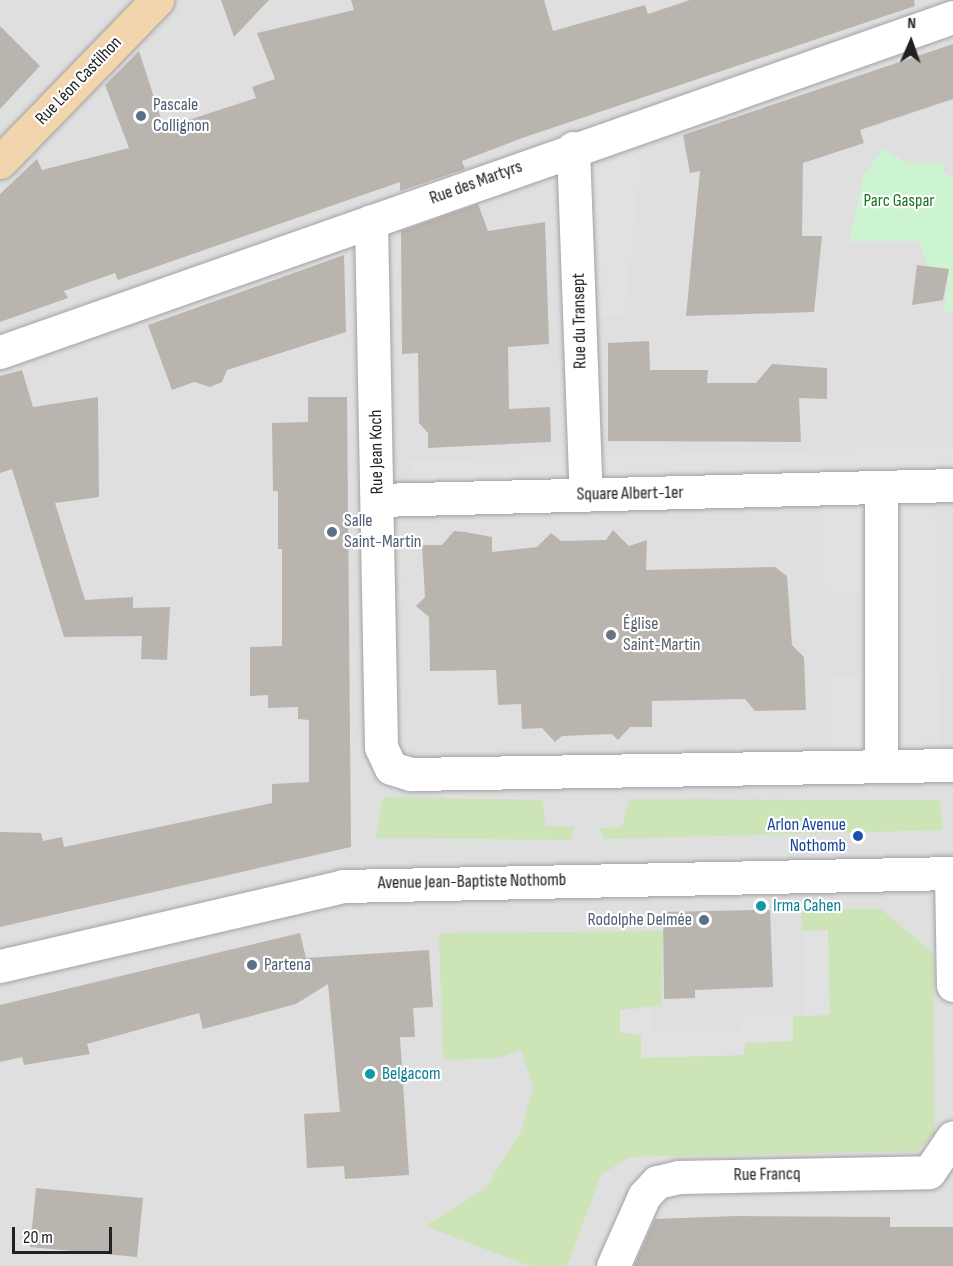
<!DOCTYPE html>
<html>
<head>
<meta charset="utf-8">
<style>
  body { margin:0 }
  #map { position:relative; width:953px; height:1266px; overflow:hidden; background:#f1eee9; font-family:"Sofia Sans Condensed",sans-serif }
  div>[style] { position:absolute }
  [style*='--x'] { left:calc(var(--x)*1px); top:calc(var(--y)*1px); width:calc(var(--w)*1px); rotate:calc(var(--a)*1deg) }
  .residential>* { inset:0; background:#dfdfdf }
  .grass>* { inset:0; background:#cce4b6 }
  .park>* { inset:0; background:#cdf4d0 }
  .parking>* { inset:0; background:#e1e1e1 }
  .building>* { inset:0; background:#bab4af }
  .roads { filter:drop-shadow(0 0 2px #a2a2a2) drop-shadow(0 0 2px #a2a2a2) }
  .minor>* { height:33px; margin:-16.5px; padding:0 16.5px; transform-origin:16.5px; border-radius:16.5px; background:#fff }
  .major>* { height:33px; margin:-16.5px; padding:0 16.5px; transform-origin:16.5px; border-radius:16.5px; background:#f2d5ad }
  .dots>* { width:16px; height:16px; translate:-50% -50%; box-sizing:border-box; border:3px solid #fff; border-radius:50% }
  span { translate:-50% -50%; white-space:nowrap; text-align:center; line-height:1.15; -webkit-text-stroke:4.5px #fff; paint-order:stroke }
  .street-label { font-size:18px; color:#212121 }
  .service-label { font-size:18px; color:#4e5e75 }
  .left { translate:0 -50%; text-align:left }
  .right { translate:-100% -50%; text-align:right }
  .park-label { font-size:18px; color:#197622 }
  .worship-label { font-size:18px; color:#5b616d }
  .transit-label { font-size:18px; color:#164399 }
  .culture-label { font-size:18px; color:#0d838f }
  .north { position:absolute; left:881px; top:12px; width:60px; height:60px; -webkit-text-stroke:4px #fff; paint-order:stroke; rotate:2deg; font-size:16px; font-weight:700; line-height:24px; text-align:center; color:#212121 }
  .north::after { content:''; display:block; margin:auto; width:21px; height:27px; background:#212121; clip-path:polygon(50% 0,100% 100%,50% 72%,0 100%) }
  .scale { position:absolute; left:12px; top:1227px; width:100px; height:27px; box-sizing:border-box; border:3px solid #212121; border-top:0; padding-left:8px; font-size:18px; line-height:21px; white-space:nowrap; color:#212121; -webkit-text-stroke:4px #fff; paint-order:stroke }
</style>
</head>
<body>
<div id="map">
  <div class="residential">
    <i style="clip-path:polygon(0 0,953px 0,953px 1266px,0 1266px)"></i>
  </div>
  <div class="grass">
    <i style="clip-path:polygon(383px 797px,543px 800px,545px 826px,574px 827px,571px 840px,376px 838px)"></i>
    <i style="clip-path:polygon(629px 799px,940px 800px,943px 830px,605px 839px,598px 828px,622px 827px)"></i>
    <i style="clip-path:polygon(802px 909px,881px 909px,933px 953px,935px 1134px,916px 1151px,629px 1157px,601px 1175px,567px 1266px,529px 1266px,425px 1226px,486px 1188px,521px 1131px,533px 1087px,521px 1049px,499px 1058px,443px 1060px,439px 933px,663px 931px,661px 1005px,620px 1010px,641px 1036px,641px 1057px,743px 1055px,745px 1043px,793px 1041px,793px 1016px,805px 1016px,828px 930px,802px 931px)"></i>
  </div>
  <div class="park">
    <i style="clip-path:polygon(883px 149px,908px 163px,944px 163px,943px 172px,953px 179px,953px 312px,944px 313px,949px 269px,928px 266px,919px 241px,849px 241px,864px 175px)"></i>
  </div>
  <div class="parking">
    <i style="clip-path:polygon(642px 151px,624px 315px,580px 322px,578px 174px)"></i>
    <i style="clip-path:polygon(953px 447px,953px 477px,420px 489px,407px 460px)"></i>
    <i style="clip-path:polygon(934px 486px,940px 753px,832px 755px,830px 676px,881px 675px,881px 591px,825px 591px,823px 489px)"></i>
    <i style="clip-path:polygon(828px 930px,830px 1015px,805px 1016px,802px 931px)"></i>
    <i style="clip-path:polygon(652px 1009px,653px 1033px,741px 1031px,742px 1017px,793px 1016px,793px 1041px,746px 1043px,743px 1055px,641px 1058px,641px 1036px,620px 1032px,620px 1010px)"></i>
  </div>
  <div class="building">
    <i style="clip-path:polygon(221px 0,269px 0,234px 37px)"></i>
    <i style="clip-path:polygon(351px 0,544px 0,553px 31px,645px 5px,648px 14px,690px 0,914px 0,915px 6px,525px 137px,462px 161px,465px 169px,400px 191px,400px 182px,118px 280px,115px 273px,64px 291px,68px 298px,0 322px,0 194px,37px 159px,42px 170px,129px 148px,105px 85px,139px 51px,164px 128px,256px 98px,252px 87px,275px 79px,257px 33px,354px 10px)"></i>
    <i style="clip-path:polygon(0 26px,40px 66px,0 109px)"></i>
    <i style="clip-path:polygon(953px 44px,953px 99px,860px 130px,864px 143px,803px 163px,802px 236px,822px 236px,814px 312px,686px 316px,700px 171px,690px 173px,683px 135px)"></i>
    <i style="clip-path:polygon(478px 204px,488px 231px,545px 222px,549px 344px,508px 347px,509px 409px,550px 407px,551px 442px,428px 448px,428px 433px,419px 423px,418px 353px,402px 354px,401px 231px)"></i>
    <i style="clip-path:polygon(344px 255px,346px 332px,227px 370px,222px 382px,210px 387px,194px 382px,172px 390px,148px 325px)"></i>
    <i style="clip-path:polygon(917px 265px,949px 269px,943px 300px,912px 305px)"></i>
    <i style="clip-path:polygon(649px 341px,650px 370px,708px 370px,707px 383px,756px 383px,772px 364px,827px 368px,827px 399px,799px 398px,801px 442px,608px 441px,608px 343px)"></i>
    <i style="clip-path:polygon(22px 370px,33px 407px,98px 397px,99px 497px,55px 503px,85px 600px,133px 597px,133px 608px,170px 607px,167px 660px,141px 659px,142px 636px,64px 637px,12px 469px,0 473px,0 376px)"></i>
    <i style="clip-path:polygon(308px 397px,347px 397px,351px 847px,0 927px,0 832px,41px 833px,43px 841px,62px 837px,64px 847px,272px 803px,272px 784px,309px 782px,309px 720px,298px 719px,298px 707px,268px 708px,268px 695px,250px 696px,250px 647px,282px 646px,282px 549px,278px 549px,278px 491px,273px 491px,272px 423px,308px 422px)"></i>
    <i style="clip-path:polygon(613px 530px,629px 546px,647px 540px,646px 570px,775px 567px,787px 576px,792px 645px,804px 657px,806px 710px,755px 711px,745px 699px,652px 701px,652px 727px,630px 727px,618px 740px,612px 734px,562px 736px,555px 742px,542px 728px,522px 729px,521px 704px,498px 705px,496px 670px,430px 671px,429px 617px,416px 606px,425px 597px,422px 545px,442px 545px,454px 531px,465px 532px,492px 537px,492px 552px,537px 547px,551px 533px,561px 541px,606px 540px)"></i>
    <i style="clip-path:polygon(754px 910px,770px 910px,773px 987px,695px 990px,695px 998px,664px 999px,663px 912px)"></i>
    <i style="clip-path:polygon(300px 933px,306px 958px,429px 950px,433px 1007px,413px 1008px,415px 1037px,400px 1037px,409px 1175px,345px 1179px,344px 1166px,307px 1168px,304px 1114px,340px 1112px,328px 984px,296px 1004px,203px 1029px,199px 1013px,87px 1044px,90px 1054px,24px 1065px,22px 1057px,0 1062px,0 1005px)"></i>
    <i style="clip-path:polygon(36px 1188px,143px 1198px,137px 1257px,30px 1247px)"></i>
    <i style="clip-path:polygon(736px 1216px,890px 1217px,890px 1227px,953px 1227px,953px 1266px,634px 1266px,655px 1219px)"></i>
  </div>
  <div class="roads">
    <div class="minor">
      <i style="--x:573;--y:148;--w:347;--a:87.9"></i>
      <i style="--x:371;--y:221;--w:526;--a:88.91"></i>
      <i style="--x:381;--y:747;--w:23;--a:65"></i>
      <i style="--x:391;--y:768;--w:21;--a:17"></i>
      <i style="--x:411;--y:774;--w:542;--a:-0.95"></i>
      <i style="--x:0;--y:352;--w:1010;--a:-19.37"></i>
      <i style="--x:881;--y:487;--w:279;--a:90"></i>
      <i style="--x:378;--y:500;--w:575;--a:-1.49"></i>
      <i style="--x:951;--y:873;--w:112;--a:89"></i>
      <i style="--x:0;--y:966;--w:352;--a:-13.1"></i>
      <i style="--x:343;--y:886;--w:610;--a:-1.22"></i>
      <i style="--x:613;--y:1266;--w:77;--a:-66.1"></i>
      <i style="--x:644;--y:1196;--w:19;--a:-47"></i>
      <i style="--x:657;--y:1182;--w:22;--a:-13"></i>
      <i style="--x:678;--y:1177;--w:251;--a:-1.1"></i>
      <i style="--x:929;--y:1172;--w:42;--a:-55.6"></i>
    </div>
    <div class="major">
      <i style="--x:0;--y:162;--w:226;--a:-45.9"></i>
    </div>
  </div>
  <div class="dots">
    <i style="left:141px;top:116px;background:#5c6f8a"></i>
    <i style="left:332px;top:532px;background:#5c6f8a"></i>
    <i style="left:611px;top:635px;background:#6b7280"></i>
    <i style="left:858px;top:836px;background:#1a4fb4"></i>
    <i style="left:761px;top:906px;background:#0f9aa8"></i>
    <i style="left:704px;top:920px;background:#5c6f8a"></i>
    <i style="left:252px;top:965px;background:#5c6f8a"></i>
    <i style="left:370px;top:1074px;background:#0f9aa8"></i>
  </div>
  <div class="street-label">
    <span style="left:79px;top:81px;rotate:-46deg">Rue Léon Castilhon</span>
    <span style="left:476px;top:183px;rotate:-20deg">Rue des Martyrs</span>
    <span style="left:580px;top:321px;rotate:-91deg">Rue du Transept</span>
    <span style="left:377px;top:452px;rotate:-91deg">Rue Jean Koch</span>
    <span style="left:630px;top:494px;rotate:-1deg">Square Albert-1er</span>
    <span style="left:472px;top:882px;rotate:-1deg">Avenue Jean-Baptiste Nothomb</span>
    <span style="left:767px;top:1175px;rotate:-1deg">Rue Francq</span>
  </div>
  <div class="service-label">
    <span class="left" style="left:153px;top:116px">Pascale<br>Collignon</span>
    <span class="left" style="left:344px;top:532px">Salle<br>Saint-Martin</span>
    <span class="right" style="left:692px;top:920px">Rodolphe Delmée</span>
    <span class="left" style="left:264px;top:965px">Partena</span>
  </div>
  <div class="park-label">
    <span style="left:899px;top:201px">Parc Gaspar</span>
  </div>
  <div class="worship-label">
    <span class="left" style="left:623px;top:635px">Église<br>Saint-Martin</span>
  </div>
  <div class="transit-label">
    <span class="right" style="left:846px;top:836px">Arlon Avenue<br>Nothomb</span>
  </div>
  <div class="culture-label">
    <span class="left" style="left:773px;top:906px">Irma Cahen</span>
    <span class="left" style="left:382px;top:1074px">Belgacom</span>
  </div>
  <div class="north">N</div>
  <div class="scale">20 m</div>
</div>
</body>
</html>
